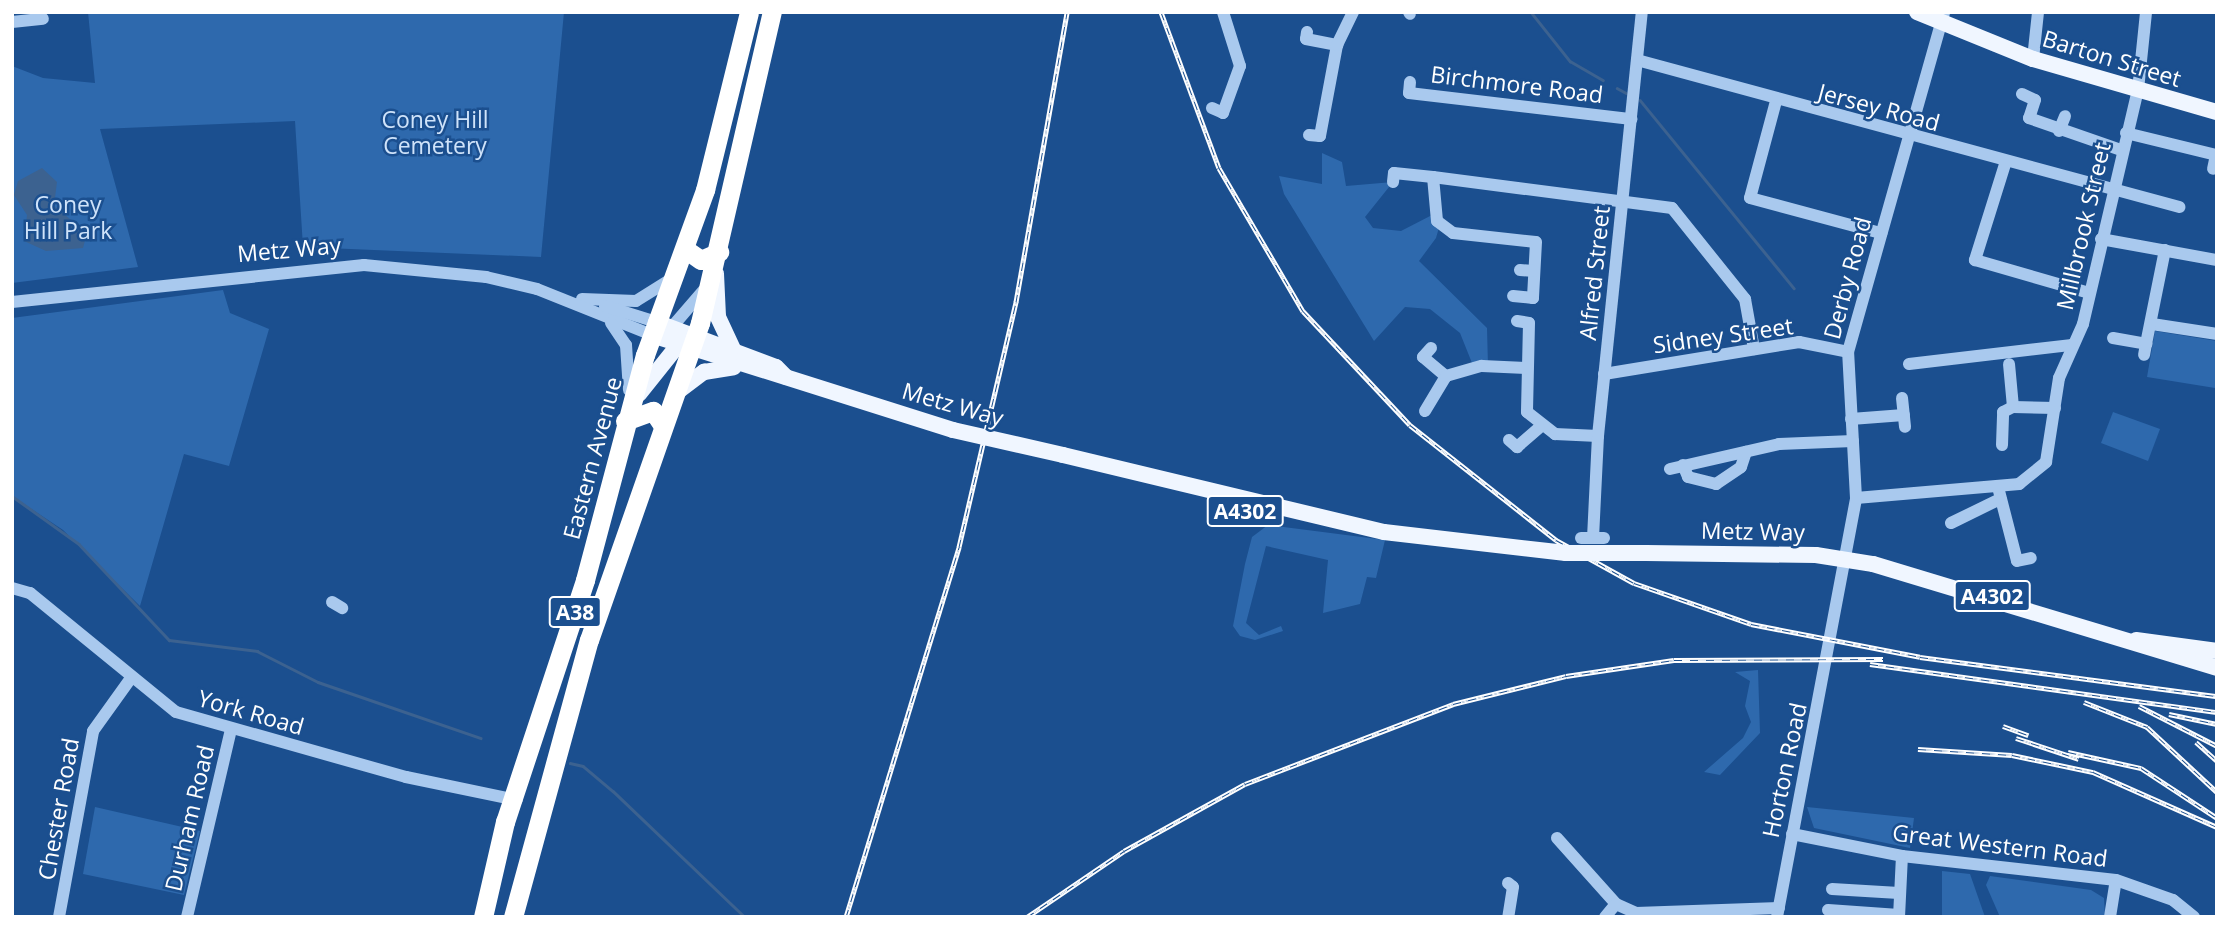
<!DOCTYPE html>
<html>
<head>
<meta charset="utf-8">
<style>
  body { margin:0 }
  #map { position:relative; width:2229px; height:929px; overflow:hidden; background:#1b4f8f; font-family:"Open Sans",sans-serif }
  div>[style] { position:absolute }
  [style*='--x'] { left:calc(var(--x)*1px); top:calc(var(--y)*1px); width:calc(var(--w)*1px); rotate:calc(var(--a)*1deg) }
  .green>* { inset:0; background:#2e69ad }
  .water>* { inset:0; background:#3c6290 }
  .stream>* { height:2.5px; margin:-1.25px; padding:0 1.25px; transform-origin:1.25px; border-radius:1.25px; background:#3c6290 }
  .minor>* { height:12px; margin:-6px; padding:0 6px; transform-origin:6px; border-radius:6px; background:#a9c9ee }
  .major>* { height:16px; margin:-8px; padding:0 8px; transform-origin:8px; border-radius:8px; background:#f0f6ff }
  .highway>* { height:19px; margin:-9.5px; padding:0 9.5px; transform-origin:9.5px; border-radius:9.5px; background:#fff }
  .rail>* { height:5px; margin-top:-2.5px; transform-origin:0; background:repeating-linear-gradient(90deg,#1b4f8f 0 8px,#fff 0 16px); box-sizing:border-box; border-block:2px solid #fff }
  .major-bridge>* { height:16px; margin:-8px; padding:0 8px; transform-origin:8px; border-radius:8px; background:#f0f6ff }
  span { translate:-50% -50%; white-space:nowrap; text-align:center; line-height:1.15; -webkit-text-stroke:5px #1b4f8f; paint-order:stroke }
  .shield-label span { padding:2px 5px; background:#1b4f8f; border:2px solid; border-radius:5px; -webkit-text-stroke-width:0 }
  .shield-label { font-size:21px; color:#fff; font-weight:700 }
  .street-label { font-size:23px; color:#fff }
  .park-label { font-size:23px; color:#cfe3fa }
  .frame { position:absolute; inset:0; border:14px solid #fff; pointer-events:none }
</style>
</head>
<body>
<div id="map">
  <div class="green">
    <i style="clip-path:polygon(88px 12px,564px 12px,541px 257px,303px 247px,295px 121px,100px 129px,138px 267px,12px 283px,12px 66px,43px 78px,95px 83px)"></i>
    <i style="clip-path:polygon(1322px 153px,1342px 162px,1346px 186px,1393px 182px,1365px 217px,1373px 228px,1401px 231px,1434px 214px,1440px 224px,1436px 238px,1419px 261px,1487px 328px,1488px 366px,1474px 368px,1460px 333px,1430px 309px,1405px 307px,1374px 341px,1284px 194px,1279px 176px,1322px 184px)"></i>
    <i style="clip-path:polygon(223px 290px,230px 313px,269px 329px,229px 466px,184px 454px,140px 606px,63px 530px,12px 496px,12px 318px)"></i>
    <i style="clip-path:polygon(2155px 331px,2217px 341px,2215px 388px,2147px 377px)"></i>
    <i style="clip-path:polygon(2113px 412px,2160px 429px,2148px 461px,2101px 443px)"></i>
    <i style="clip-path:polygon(1268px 525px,1385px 540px,1376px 578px,1367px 577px,1360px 604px,1323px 613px,1328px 560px,1266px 546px,1246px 623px,1259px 635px,1281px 626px,1283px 631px,1255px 640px,1240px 636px,1233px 626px,1245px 564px,1252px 537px)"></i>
    <i style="clip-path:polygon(1758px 670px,1760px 733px,1720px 775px,1704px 772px,1743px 738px,1751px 722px,1745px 706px,1750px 681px,1735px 672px)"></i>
    <i style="clip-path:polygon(95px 807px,200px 831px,184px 895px,83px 874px)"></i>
    <i style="clip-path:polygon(1807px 807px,1914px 818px,1910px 848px,1814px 828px)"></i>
    <i style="clip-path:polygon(1942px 871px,1970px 874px,1985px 917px,1942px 916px)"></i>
    <i style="clip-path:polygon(1990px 876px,2091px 890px,2104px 898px,2105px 917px,2000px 917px,1986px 885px)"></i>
  </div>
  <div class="water">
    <i style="clip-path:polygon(42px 168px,57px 182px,54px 206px,87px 233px,83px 248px,46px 251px,24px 241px,27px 215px,14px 195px,18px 181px)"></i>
  </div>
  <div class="stream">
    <i style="--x:1531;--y:12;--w:63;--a:51.5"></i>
    <i style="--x:1570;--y:61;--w:38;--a:30"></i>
    <i style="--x:1617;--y:88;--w:10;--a:29"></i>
    <i style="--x:1640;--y:100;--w:243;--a:50.7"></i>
    <i style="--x:12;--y:496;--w:82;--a:35.6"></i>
    <i style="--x:79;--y:544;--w:132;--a:46.8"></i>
    <i style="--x:169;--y:640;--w:89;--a:7.1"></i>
    <i style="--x:257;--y:651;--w:68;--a:26.9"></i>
    <i style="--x:318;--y:682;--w:172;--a:19"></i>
    <i style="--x:570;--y:763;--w:13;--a:13"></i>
    <i style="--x:583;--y:766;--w:39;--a:40"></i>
    <i style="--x:613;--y:791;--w:182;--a:43.7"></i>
  </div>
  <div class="minor">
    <i style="--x:1409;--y:12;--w:2;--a:63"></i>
    <i style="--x:12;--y:22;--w:31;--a:-6"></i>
    <i style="--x:1307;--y:32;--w:7;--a:98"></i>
    <i style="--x:1306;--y:39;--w:32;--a:11"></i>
    <i style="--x:2033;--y:59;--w:47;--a:-83.9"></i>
    <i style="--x:1637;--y:60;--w:562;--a:15.17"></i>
    <i style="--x:1410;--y:82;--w:11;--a:95"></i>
    <i style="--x:1409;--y:93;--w:224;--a:6.7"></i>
    <i style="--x:2022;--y:94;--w:14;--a:25"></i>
    <i style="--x:2035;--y:100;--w:19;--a:108"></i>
    <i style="--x:2029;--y:118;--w:97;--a:19.2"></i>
    <i style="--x:1776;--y:101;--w:100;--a:105"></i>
    <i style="--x:1750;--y:198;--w:136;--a:15"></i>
    <i style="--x:1212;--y:108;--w:12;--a:24"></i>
    <i style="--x:1223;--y:113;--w:50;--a:-70.1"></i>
    <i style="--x:1240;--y:66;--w:57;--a:-107.5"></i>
    <i style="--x:2059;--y:131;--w:16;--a:-68"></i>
    <i style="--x:2126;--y:133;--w:93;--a:13.7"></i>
    <i style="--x:2216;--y:155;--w:14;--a:102"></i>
    <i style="--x:1309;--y:135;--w:11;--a:5"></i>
    <i style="--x:1320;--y:136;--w:93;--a:-79.4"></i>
    <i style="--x:1337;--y:45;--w:37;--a:-64"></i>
    <i style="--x:2006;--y:161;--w:104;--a:107.4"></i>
    <i style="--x:1975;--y:260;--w:119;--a:16.1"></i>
    <i style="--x:1433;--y:177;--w:241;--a:7.4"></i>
    <i style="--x:1672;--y:208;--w:117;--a:51.3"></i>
    <i style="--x:1745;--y:299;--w:51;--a:79.8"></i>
    <i style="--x:1393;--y:182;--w:9;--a:-84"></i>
    <i style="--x:1394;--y:173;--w:39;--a:6"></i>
    <i style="--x:1433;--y:177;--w:44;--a:84.8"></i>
    <i style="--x:1437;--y:221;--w:20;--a:37"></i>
    <i style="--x:1453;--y:233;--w:83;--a:6.2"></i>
    <i style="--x:1536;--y:242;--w:56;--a:93.1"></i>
    <i style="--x:1533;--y:298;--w:20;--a:-174"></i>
    <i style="--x:2101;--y:239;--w:118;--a:10.3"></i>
    <i style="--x:1520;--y:270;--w:14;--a:4"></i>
    <i style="--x:582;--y:299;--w:54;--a:2.1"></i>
    <i style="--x:636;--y:301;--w:39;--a:-32"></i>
    <i style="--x:12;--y:302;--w:354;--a:-6"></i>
    <i style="--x:364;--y:265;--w:123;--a:5.6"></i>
    <i style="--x:486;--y:277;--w:52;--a:13.2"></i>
    <i style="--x:537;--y:289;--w:124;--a:21.8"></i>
    <i style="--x:652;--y:335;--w:22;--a:-22"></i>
    <i style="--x:672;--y:327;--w:48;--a:-49.3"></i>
    <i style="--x:605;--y:306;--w:53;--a:17.4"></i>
    <i style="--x:1517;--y:321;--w:12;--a:9"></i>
    <i style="--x:1529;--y:323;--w:89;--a:91.3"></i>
    <i style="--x:1527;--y:412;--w:36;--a:38"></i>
    <i style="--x:1555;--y:434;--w:43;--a:2.7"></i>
    <i style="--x:611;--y:323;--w:27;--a:56"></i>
    <i style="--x:626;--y:345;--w:45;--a:86.2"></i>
    <i style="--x:2152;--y:324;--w:66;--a:8.7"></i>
    <i style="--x:2113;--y:338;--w:34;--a:10"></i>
    <i style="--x:2146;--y:344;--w:11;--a:100"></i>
    <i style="--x:2146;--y:344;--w:96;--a:-78.6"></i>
    <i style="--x:1431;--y:348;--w:12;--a:132"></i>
    <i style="--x:1423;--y:357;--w:30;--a:40"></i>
    <i style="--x:1909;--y:364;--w:162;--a:-6.7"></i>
    <i style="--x:1604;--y:374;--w:198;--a:-9.3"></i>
    <i style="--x:1799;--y:342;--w:50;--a:11.5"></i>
    <i style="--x:1902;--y:398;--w:29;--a:84"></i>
    <i style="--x:2013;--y:407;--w:42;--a:1.4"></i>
    <i style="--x:1425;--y:411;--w:41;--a:-59"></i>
    <i style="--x:1446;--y:376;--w:37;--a:-16"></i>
    <i style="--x:1482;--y:366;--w:44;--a:2.6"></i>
    <i style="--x:1851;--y:419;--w:53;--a:-4.3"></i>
    <i style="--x:1509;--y:440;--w:11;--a:41"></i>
    <i style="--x:1517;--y:447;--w:29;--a:-41"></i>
    <i style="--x:2002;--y:445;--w:33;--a:-88"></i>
    <i style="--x:2003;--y:412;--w:11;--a:-27"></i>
    <i style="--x:2013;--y:407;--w:43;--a:-95.3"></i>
    <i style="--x:1683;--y:465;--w:13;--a:67"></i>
    <i style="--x:1688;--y:477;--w:29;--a:14"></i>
    <i style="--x:1716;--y:484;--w:30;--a:-34"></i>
    <i style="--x:1741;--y:467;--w:16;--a:-72"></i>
    <i style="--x:1670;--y:469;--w:112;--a:-12.9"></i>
    <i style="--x:1779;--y:444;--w:74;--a:-2.3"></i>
    <i style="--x:1998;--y:487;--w:76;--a:75.6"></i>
    <i style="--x:2017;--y:561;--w:14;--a:-12"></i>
    <i style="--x:1856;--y:498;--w:164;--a:-4.9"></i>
    <i style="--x:2019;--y:484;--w:35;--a:-39"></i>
    <i style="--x:2046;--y:462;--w:85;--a:-81.2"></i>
    <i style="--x:2059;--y:378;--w:59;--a:-66"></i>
    <i style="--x:2083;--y:324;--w:240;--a:-76.8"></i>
    <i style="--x:2138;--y:90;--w:78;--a:-84.1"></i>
    <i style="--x:1951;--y:523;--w:55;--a:-26.1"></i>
    <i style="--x:1581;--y:538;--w:23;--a:0"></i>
    <i style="--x:1593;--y:538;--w:102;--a:-87.2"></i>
    <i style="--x:1598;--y:436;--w:426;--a:-84.1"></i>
    <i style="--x:12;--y:588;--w:19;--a:16"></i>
    <i style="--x:30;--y:593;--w:188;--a:39.2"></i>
    <i style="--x:176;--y:712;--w:239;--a:15.8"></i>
    <i style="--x:406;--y:777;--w:113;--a:11.7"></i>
    <i style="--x:332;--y:602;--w:12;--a:31"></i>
    <i style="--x:1792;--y:834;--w:112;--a:11.3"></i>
    <i style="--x:1902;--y:856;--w:215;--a:6.4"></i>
    <i style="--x:2116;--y:880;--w:60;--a:19.3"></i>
    <i style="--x:2173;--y:900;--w:27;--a:39"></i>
    <i style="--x:1557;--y:838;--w:89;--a:48.2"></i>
    <i style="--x:1616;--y:904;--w:22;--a:24"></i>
    <i style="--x:1636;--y:913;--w:143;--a:-2"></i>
    <i style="--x:1508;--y:883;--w:6;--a:39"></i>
    <i style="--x:1513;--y:887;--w:30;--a:99"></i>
    <i style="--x:1832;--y:889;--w:67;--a:3.4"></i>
    <i style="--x:1828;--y:910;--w:71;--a:4"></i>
    <i style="--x:59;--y:917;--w:189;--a:-79.6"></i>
    <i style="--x:93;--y:731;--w:65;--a:-54.4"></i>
    <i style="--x:187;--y:917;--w:193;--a:-76.8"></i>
    <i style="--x:1605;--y:917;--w:17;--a:-50"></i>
    <i style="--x:1777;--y:917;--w:426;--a:-79.3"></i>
    <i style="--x:1856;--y:498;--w:146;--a:-93.1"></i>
    <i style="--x:1848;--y:352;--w:353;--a:-74.2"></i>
    <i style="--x:1899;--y:917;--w:61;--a:-87.2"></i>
    <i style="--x:2110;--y:917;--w:37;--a:-81"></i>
  </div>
  <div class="major">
    <i style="--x:1917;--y:12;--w:125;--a:22.1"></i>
    <i style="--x:2033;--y:59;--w:191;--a:16.1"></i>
    <i style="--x:716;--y:274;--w:43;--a:87.3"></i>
    <i style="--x:718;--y:317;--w:35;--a:65"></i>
    <i style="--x:656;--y:322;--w:128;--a:20.6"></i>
    <i style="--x:776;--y:367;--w:14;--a:45"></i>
    <i style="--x:652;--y:335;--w:316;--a:17.5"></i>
    <i style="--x:677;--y:392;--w:34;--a:-37"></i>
    <i style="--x:704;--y:372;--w:30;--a:-9"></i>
    <i style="--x:639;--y:394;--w:70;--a:-51.3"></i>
    <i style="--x:1063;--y:455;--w:330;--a:13.5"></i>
    <i style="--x:1646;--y:553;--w:170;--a:0.7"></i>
    <i style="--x:1873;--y:564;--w:359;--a:16.8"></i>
    <i style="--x:2136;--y:640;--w:82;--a:7.7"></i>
  </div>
  <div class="highway">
    <i style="--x:685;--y:249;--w:19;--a:35"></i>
    <i style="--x:701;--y:260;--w:20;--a:-24"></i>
    <i style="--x:625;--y:421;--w:30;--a:-20"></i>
    <i style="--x:653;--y:411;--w:18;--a:56"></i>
    <i style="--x:483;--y:917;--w:98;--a:-77"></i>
    <i style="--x:505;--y:822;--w:255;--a:-71.7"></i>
    <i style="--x:585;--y:580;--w:233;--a:-75.1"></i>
    <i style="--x:645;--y:355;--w:176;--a:-70"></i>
    <i style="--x:705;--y:190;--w:183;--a:-76.1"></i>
    <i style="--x:513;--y:917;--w:287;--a:-74.7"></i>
    <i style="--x:589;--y:640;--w:336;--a:-70.7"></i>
    <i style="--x:700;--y:323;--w:319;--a:-77"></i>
  </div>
  <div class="rail">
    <i style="--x:1161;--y:12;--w:166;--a:69.6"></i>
    <i style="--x:1219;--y:168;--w:166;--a:59.6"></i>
    <i style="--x:1303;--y:311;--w:156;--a:46.8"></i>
    <i style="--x:1410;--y:425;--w:186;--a:38.2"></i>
    <i style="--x:1556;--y:540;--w:89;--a:28.9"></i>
    <i style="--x:1634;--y:583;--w:124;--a:19.3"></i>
    <i style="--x:1751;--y:624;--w:172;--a:11"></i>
    <i style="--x:1920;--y:657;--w:300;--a:7.5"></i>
    <i style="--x:1870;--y:664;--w:350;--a:7.9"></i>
    <i style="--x:2084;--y:702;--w:68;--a:21.6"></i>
    <i style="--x:2147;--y:727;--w:96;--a:42.9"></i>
    <i style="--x:2139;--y:706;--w:88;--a:27.1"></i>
    <i style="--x:2169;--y:714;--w:49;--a:11.8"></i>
    <i style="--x:2003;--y:726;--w:27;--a:20"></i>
    <i style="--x:2016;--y:738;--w:66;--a:18.4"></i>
    <i style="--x:2196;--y:742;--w:28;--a:42"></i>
    <i style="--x:1918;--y:749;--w:94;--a:3.7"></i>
    <i style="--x:2012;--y:755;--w:83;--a:11.9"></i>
    <i style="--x:2093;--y:772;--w:136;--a:23.9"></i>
    <i style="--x:2068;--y:752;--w:75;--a:12.4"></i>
    <i style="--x:2141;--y:768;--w:91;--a:33.3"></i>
    <i style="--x:846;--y:917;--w:387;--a:-73"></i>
    <i style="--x:959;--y:547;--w:252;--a:-76.9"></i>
    <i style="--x:1016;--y:302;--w:294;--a:-80"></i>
    <i style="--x:1027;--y:917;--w:117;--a:-34.2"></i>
    <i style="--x:1124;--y:851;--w:138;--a:-29"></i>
    <i style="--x:1245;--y:784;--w:223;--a:-21"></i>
    <i style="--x:1453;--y:704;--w:116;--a:-13.9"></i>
    <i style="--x:1566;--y:676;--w:109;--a:-8.4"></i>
    <i style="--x:1674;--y:660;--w:209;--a:-0.3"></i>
  </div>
  <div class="major-bridge">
    <i style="--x:953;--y:430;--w:113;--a:12.8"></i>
    <i style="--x:1384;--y:532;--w:183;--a:6.6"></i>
    <i style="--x:1566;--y:553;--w:80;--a:0"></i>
    <i style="--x:1816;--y:555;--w:58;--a:9"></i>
  </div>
  <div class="shield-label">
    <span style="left:1245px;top:511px">A4302</span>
    <span style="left:1992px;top:596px">A4302</span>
    <span style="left:575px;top:612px">A38</span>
  </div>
  <div class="street-label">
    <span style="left:2112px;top:58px;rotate:17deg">Barton Street</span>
    <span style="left:1517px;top:84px;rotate:7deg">Birchmore Road</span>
    <span style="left:1879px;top:107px;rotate:15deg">Jersey Road</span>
    <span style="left:2083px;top:226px;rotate:-77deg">Millbrook Street</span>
    <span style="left:289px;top:249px;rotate:-5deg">Metz Way</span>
    <span style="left:1594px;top:273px;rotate:-84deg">Alfred Street</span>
    <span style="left:1847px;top:278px;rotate:-75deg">Derby Road</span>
    <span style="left:1723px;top:335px;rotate:-8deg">Sidney Street</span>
    <span style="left:953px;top:404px;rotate:16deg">Metz Way</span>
    <span style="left:592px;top:458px;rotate:-75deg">Eastern Avenue</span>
    <span style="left:1753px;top:531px;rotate:1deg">Metz Way</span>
    <span style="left:251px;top:712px;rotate:16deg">York Road</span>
    <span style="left:1784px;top:770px;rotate:-78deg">Horton Road</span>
    <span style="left:58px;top:809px;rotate:-80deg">Chester Road</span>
    <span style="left:189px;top:818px;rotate:-77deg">Durham Road</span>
    <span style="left:2000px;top:845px;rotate:7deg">Great Western Road</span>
  </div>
  <div class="park-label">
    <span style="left:435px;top:132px">Coney Hill<br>Cemetery</span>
    <span style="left:68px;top:217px">Coney<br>Hill Park</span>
  </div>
  <div class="frame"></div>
</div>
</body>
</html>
